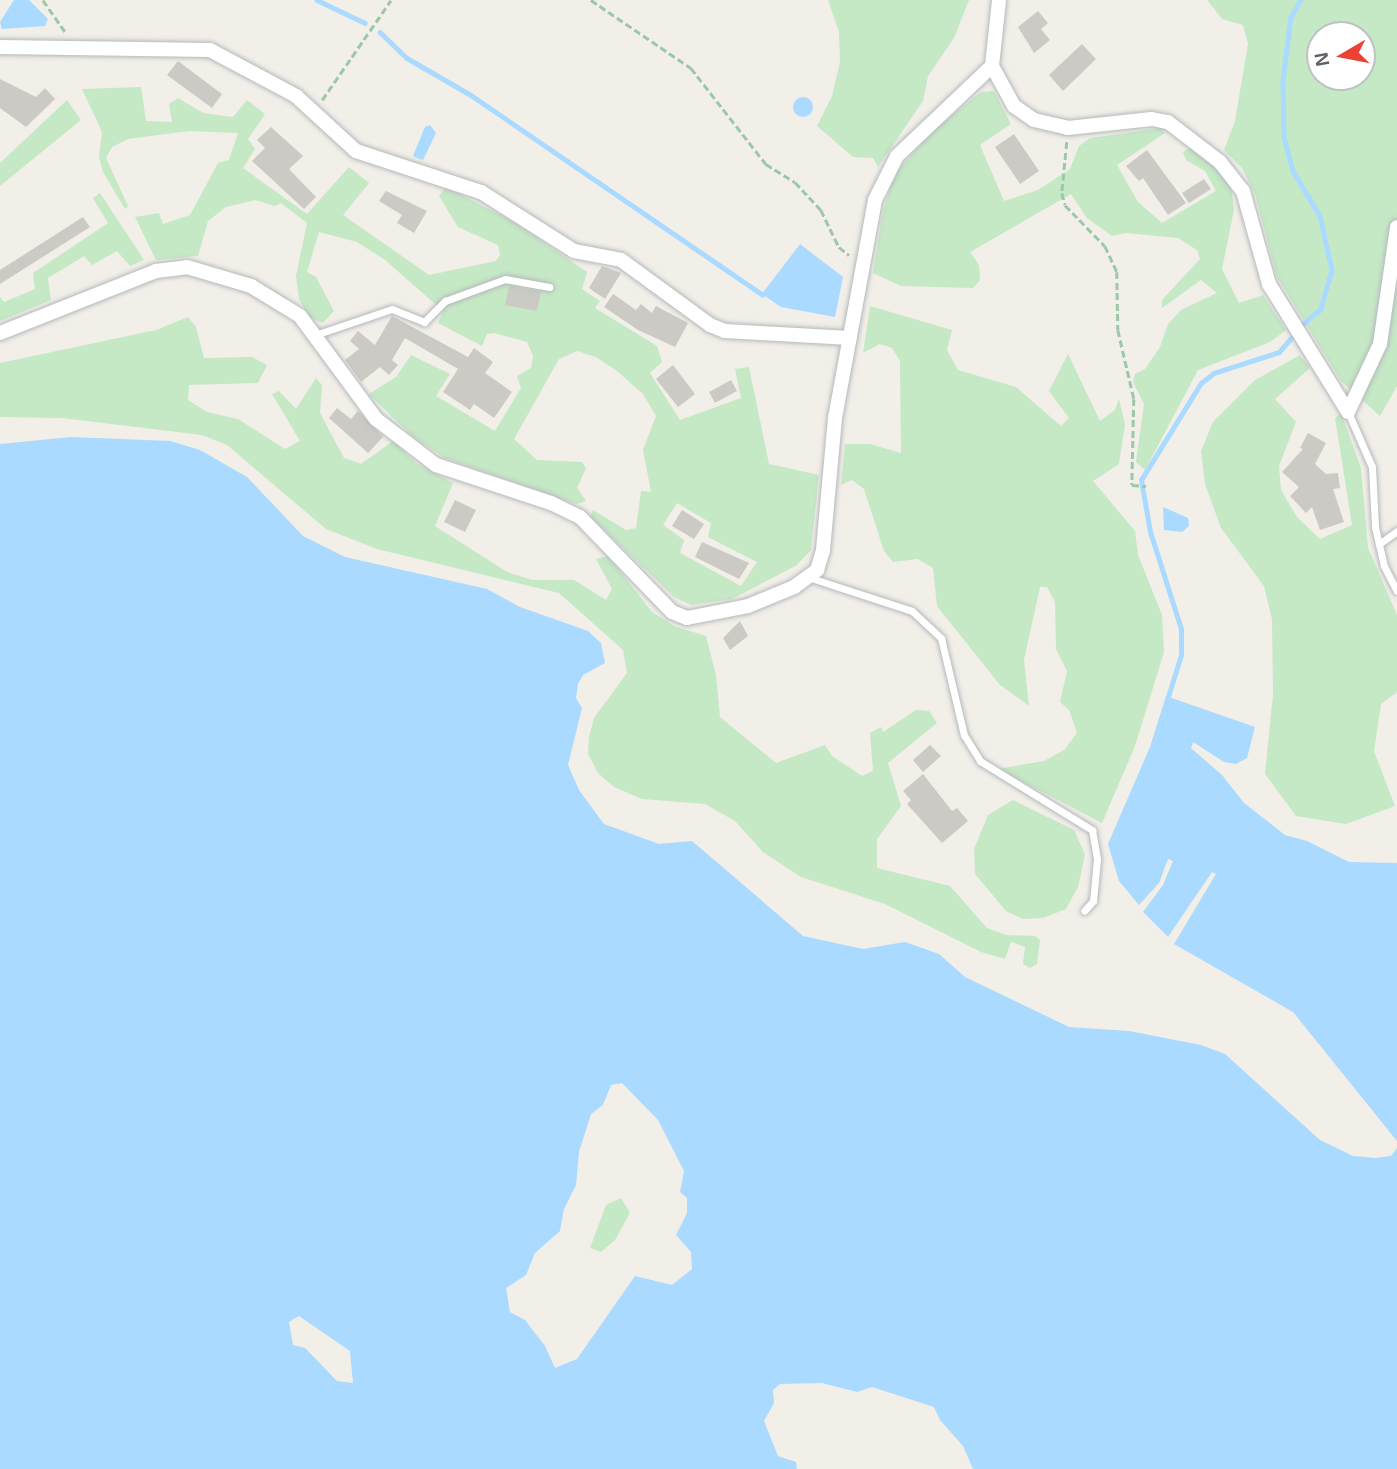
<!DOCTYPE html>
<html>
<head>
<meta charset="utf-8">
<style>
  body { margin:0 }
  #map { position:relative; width:1397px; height:1469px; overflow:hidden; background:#f1efe8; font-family:Helvetica,sans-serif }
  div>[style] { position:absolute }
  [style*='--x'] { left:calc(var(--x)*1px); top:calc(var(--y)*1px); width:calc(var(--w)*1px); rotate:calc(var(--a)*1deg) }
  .green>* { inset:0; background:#c5e8c5 }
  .water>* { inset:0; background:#aadaff }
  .round { border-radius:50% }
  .stream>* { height:4.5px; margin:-2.25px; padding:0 2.25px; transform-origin:2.25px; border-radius:2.25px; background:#aadaff }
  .building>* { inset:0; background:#cccac5 }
  .path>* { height:2.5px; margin-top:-1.25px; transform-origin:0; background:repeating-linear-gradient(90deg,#9cc7a9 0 7px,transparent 0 10.5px) }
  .roads { filter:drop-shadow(0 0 2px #b5b8bc) drop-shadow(0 0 2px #b5b8bc) }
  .service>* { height:7px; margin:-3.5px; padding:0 3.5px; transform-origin:3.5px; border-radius:3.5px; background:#fff }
  .minor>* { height:14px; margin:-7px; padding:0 7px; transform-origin:7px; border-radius:7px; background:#fff }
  span { translate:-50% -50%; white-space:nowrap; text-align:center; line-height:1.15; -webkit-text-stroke:7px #fff; paint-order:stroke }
  .north { position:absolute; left:1306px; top:21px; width:70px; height:70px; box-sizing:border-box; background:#fff; border:2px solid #bfc1c3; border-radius:50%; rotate:260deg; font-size:19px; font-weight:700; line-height:28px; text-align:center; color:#5f6368 }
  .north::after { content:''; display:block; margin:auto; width:24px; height:32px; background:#ea4335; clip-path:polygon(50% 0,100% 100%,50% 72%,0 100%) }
</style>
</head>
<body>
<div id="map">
  <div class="green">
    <i style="clip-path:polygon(828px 0,969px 0,954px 38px,928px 76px,923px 101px,878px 167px,873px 158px,853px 157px,817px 126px,832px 96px,840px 62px,839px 32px)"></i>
    <i style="clip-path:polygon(evenodd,1207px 0,1397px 0,1397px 386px,1380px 416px,1341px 381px,1277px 277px,1255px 194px,1242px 168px,1224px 150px,1235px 121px,1248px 44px,1243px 25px,1222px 19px,1207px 0,1320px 35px,1362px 35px,1362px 77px,1320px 77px,1320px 35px)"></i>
    <i style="clip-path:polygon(evenodd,141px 87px,146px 121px,172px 122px,169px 104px,178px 98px,203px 113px,233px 117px,247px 100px,265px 114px,248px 139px,255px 149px,243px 168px,307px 214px,349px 167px,369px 183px,343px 215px,429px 275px,496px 261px,500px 255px,498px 245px,458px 227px,439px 196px,446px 187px,514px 222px,587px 272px,582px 289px,600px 301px,595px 308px,657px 346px,662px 362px,650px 373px,680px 420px,741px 398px,735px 369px,749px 367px,769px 464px,819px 475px,811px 550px,797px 565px,732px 599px,691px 605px,674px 597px,590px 516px,593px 510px,626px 530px,636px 528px,641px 491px,651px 492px,643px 450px,656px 416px,643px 394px,617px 371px,596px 357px,577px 351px,559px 359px,514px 439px,537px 460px,582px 462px,586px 468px,577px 488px,586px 501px,576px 504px,445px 458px,412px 436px,369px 394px,396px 377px,411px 355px,450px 374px,436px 396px,495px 431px,521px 388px,517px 376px,531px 368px,533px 356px,527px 342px,494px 333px,487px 334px,482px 346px,438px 323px,443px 311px,385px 260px,357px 242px,319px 232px,307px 272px,316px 277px,334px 311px,323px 323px,309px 317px,299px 299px,296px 276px,307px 223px,281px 203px,275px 206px,255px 200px,226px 207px,208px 221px,198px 256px,156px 260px,135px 217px,159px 213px,163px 224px,190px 215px,218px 163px,229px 160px,238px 133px,189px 131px,128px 139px,112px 147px,106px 158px,128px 206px,125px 209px,103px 172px,99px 157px,102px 132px,82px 89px,141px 87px,677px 503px,711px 523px,708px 537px,757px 562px,741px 586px,680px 553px,684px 540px,663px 525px,677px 503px)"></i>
    <i style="clip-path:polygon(994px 91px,1011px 124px,980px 145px,1004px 201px,1038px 190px,1070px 169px,1079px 146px,1090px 138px,1160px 128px,1165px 133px,1117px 165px,1138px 202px,1162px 223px,1216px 191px,1205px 171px,1186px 160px,1183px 152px,1192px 147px,1223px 174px,1232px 191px,1234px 210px,1222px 269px,1239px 303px,1263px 295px,1286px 330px,1270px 342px,1198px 370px,1145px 470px,1136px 462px,1144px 404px,1133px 382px,1135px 374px,1145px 369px,1160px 347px,1168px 324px,1181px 310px,1217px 293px,1201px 280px,1162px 308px,1162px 300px,1200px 259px,1197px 250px,1178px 238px,1126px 233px,1112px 236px,1087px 218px,1071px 194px,970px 252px,979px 265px,980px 280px,973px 288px,901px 286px,873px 273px,883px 211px,895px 173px,935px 129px,981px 92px)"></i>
    <i style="clip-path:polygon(67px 100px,81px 120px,0 186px,0 163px)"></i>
    <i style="clip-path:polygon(100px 193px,144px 260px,130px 266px,117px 251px,92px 265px,84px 256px,48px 278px,51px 300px,0 321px,0 297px,4px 302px,35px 289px,33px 273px,108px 223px,93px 198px)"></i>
    <i style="clip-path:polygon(870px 306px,952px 330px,947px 350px,958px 370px,1016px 387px,1061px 426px,1069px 418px,1049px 391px,1068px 354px,1100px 421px,1115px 410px,1119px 399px,1125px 424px,1119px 464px,1093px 481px,1135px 531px,1138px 555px,1162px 615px,1164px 652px,1135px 746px,1102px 823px,998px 769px,1044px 761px,1064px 750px,1077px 733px,1069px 710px,1060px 702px,1067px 671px,1056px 649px,1055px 602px,1047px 587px,1040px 587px,1024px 660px,1029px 706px,1000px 685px,937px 606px,933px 568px,918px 559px,893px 562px,884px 551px,864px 489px,852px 480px,841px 485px,845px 444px,870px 444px,901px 453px,900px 361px,892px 348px,880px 344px,863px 353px)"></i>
    <i style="clip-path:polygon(188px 317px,196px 327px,204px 358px,252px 357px,267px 365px,258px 383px,189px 385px,188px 400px,207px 412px,238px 419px,285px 449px,300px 441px,272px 394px,279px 391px,296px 409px,316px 378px,322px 385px,320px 413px,344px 458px,361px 464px,393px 441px,416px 463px,453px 483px,435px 526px,507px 572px,532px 580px,574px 580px,606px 600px,612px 589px,596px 559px,608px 556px,652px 612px,674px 626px,706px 636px,716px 675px,720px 717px,776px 763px,825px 745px,832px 756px,862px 776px,873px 771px,870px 733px,881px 727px,883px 732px,916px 710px,929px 711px,937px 723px,888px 763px,901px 806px,877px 839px,877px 868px,950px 886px,987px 928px,1006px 935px,1035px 936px,1040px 940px,1037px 964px,1030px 968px,1023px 964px,1025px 947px,1011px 942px,1005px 959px,981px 952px,885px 904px,801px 877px,763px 852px,735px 821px,705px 804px,642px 799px,614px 787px,598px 773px,588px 754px,589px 737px,594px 718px,627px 673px,623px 650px,559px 593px,377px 549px,326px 529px,227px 445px,202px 435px,62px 418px,0 417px,0 363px,156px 330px)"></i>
    <i style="clip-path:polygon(1300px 355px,1310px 368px,1275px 399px,1296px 422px,1279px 466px,1281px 490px,1297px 517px,1320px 539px,1352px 525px,1335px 418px,1341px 413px,1361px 468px,1368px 548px,1397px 615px,1397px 692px,1381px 704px,1374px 751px,1395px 806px,1346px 824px,1296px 816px,1265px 774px,1273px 694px,1272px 619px,1264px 586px,1221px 528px,1205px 484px,1201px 451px,1213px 422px,1255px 380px)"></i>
    <i style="clip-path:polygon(1013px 800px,1074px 830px,1085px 854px,1078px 887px,1066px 909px,1043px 918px,1023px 919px,1006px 911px,975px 874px,974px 849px,988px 815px)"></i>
    <i style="clip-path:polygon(621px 1198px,630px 1213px,615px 1240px,601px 1252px,590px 1248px,606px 1205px)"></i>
  </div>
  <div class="water">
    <i style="clip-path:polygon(14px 0,29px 0,48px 19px,45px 26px,2px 29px,0 22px)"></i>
    <i class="round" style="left:793px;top:97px;width:20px;height:20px"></i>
    <i style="clip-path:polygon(430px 125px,436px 133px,423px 160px,417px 158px,413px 156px,425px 127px)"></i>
    <i style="clip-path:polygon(800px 244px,843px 277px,835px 317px,781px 307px,762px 294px)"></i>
    <i style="clip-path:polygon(evenodd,71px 437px,170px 441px,200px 450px,247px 477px,303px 536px,345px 557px,487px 589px,520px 607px,588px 631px,601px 643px,605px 663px,583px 675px,578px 684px,576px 698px,582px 708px,568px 765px,579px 790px,604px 824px,659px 844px,692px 841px,803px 936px,863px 949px,905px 942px,939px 954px,965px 977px,1069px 1027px,1129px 1031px,1201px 1045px,1225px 1054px,1320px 1140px,1353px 1156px,1375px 1158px,1391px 1156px,1397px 1148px,1397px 1469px,973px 1469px,963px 1446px,940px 1420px,934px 1407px,872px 1387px,857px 1392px,822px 1383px,780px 1384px,773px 1390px,774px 1403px,764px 1421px,778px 1456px,796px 1462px,797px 1469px,0 1469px,0 444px,71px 437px,622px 1083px,658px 1120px,684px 1171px,680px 1192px,687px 1198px,687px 1213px,676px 1235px,691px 1252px,692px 1269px,672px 1285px,635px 1276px,577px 1359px,555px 1368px,545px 1346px,525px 1320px,510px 1312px,506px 1288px,526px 1275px,535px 1253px,560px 1231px,564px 1209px,576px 1185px,579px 1152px,591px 1114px,603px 1105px,611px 1085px,622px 1083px,71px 437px,299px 1316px,350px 1351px,353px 1383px,337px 1381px,305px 1348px,293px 1345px,289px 1322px,299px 1316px)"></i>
    <i style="clip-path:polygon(1163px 507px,1188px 518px,1189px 526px,1182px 532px,1164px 530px)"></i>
    <i style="clip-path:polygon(1166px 696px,1255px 727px,1247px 758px,1236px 764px,1224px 762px,1193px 742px,1191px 748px,1222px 775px,1244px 803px,1285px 835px,1307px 841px,1349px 862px,1397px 863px,1397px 1141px,1293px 1012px,1174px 944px,1216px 874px,1212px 872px,1168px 937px,1143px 912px,1163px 885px,1173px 861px,1168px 859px,1159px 883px,1139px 905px,1119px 881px,1108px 844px,1150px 747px)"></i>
  </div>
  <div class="stream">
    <i style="--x:317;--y:0;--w:53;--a:25.6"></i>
    <i style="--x:1301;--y:0;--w:20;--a:120"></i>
    <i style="--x:1291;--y:17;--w:64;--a:97.2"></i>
    <i style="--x:1283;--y:80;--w:57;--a:89"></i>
    <i style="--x:1284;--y:137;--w:35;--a:75"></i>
    <i style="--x:1293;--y:171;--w:52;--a:59"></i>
    <i style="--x:1320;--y:216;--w:55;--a:77.5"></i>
    <i style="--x:1332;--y:270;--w:41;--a:105.8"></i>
    <i style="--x:1321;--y:309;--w:23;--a:139"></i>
    <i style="--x:380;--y:32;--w:37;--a:44"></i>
    <i style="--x:407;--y:58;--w:74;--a:30"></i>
    <i style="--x:471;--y:95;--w:353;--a:34.4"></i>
    <i style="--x:1168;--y:697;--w:44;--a:-72.8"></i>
    <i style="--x:1181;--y:655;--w:26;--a:-90"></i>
    <i style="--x:1181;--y:629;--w:102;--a:-107.7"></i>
    <i style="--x:1150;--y:532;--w:53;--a:-99.8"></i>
    <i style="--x:1141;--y:480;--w:114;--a:-58.3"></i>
    <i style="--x:1201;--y:383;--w:16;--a:-38"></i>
    <i style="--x:1214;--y:373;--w:68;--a:-17.9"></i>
    <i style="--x:1279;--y:352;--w:18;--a:-49"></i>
  </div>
  <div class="building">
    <i style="clip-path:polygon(1038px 11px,1048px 23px,1041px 29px,1050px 40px,1034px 53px,1018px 27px)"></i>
    <i style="clip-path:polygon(1082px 44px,1096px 59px,1063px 91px,1049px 75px)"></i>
    <i style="clip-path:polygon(178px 61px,222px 94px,212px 108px,167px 75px)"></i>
    <i style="clip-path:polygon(0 79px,36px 97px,45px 88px,55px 99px,26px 127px,0 108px)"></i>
    <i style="clip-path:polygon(271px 127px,303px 156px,289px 169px,316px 197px,304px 209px,252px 161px,265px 148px,257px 140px)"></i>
    <i style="clip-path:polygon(1014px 134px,1039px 171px,1020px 184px,995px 147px)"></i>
    <i style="clip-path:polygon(1147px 150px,1186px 203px,1168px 215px,1143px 178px,1139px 181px,1126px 166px)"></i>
    <i style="clip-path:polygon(1204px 179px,1211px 189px,1189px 203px,1182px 193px)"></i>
    <i style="clip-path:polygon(386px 191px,427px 211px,414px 233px,397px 223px,402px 215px,379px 201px)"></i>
    <i style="clip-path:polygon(83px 217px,90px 227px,0 284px,0 270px)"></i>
    <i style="clip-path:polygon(602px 266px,621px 273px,605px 299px,589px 288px)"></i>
    <i style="clip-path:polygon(509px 286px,541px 292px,537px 311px,505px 305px)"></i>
    <i style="clip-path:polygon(613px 294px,636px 310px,641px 304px,652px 313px,656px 306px,688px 323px,675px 347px,638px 330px,604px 307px)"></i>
    <i style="clip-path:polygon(392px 316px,468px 357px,474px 348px,493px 362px,485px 373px,512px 392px,494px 418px,474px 404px,470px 410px,443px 392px,458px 369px,405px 338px,392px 360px,398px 365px,389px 375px,380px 367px,361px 382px,345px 360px,359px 349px,350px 341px,358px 331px,375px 345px)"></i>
    <i style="clip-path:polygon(673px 365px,695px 394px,678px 407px,656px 379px)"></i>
    <i style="clip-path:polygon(731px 380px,737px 391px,715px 403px,709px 392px)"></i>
    <i style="clip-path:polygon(337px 408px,351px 419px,358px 411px,383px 437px,368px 453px,329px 418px)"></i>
    <i style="clip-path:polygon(1308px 433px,1326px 443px,1315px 464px,1326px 474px,1338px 473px,1340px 488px,1333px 489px,1344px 522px,1320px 530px,1312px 507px,1306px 513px,1290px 496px,1299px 487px,1282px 472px,1303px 449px,1300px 448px)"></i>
    <i style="clip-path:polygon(455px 500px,476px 510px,465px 532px,444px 522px)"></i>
    <i style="clip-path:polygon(682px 510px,704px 524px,694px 539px,672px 526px)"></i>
    <i style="clip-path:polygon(702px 542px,749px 563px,739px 579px,695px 557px)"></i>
    <i style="clip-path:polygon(740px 621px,748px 636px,730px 650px,723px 638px)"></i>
    <i style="clip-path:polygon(930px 745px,941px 756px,923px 772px,913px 760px)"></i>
    <i style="clip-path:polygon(923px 774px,952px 811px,957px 808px,968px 821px,942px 843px,907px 804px,911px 800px,903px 791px)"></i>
  </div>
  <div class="path">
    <i style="--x:43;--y:0;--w:40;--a:55.1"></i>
    <i style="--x:591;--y:0;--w:121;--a:34.2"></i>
    <i style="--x:691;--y:68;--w:122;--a:52"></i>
    <i style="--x:766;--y:164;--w:34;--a:32"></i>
    <i style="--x:795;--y:182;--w:38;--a:47"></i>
    <i style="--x:821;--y:210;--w:41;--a:64.1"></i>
    <i style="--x:839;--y:247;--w:13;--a:39"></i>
    <i style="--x:322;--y:100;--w:121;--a:-55.4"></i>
    <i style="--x:1067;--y:142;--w:51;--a:95.6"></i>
    <i style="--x:1062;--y:193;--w:12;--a:76"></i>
    <i style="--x:1065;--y:205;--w:57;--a:45.7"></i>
    <i style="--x:1105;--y:246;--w:29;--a:65"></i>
    <i style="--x:1117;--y:272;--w:58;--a:89"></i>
    <i style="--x:1118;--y:330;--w:71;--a:76.9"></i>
    <i style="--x:1134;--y:399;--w:86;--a:91.3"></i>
    <i style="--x:1132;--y:485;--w:14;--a:4"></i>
  </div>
  <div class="roads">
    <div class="service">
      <i style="--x:315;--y:335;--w:81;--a:-18.7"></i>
      <i style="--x:392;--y:309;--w:35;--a:22"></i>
      <i style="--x:424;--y:322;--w:30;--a:-45"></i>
      <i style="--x:445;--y:301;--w:64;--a:-20.1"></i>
      <i style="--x:505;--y:279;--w:45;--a:10.3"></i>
      <i style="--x:1348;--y:412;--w:60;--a:66.4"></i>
      <i style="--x:1372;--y:467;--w:60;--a:87.1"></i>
      <i style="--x:1375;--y:527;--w:40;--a:77"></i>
      <i style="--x:1384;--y:566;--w:28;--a:63"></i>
      <i style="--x:1379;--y:544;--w:22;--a:-36"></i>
      <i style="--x:811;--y:578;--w:106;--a:18.1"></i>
      <i style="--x:912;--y:611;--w:40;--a:43"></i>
      <i style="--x:941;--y:638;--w:100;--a:76.7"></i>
      <i style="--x:964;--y:735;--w:31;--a:58"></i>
      <i style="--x:980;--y:761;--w:132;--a:31.6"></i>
      <i style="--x:1092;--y:830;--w:29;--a:80"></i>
      <i style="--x:1097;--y:859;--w:42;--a:95.4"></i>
      <i style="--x:1093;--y:901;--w:13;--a:132"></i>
    </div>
    <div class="minor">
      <i style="--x:0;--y:47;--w:210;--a:0.8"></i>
      <i style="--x:210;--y:50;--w:98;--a:28.1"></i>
      <i style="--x:296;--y:96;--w:81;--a:42.5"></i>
      <i style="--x:356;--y:151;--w:132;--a:18.2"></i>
      <i style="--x:481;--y:192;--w:110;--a:32.4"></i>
      <i style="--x:574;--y:251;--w:48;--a:10.8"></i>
      <i style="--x:621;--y:260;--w:110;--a:36.1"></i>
      <i style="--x:710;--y:325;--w:16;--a:22"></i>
      <i style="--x:725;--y:331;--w:125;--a:3.2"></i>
      <i style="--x:992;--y:66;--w:46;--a:61.2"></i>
      <i style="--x:1014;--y:106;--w:24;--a:35"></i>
      <i style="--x:1034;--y:120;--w:35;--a:13"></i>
      <i style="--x:1068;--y:128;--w:84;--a:-6.1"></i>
      <i style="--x:1152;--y:119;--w:16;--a:11"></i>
      <i style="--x:1168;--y:122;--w:66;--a:37.6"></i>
      <i style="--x:1220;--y:162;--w:37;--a:52"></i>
      <i style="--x:1243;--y:191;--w:97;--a:74.4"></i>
      <i style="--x:1269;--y:284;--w:150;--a:58.3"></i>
      <i style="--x:0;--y:333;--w:168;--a:-21.7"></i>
      <i style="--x:156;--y:271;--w:31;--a:-7"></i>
      <i style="--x:187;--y:267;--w:67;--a:16.5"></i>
      <i style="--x:251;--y:286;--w:57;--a:31.5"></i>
      <i style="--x:300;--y:316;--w:128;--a:53.6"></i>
      <i style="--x:376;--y:419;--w:76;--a:37.5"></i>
      <i style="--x:436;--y:465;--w:121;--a:18.3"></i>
      <i style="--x:551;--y:503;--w:32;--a:26"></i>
      <i style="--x:580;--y:517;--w:132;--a:45.9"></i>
      <i style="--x:672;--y:612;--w:16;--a:22"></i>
      <i style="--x:687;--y:618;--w:62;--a:-11.1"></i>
      <i style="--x:748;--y:606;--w:50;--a:-22.4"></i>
      <i style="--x:794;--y:587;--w:29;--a:-36"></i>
      <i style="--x:817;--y:570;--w:21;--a:-73"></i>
      <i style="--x:823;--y:550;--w:133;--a:-84.8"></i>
      <i style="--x:835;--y:418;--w:222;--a:-79.6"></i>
      <i style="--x:875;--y:200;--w:49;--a:-63.4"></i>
      <i style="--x:897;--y:156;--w:131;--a:-43.5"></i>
      <i style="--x:992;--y:66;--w:66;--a:-83.9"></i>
      <i style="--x:1348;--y:412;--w:75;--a:-64.8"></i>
      <i style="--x:1380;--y:344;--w:118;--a:-81.7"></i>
    </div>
  </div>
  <div class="north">N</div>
</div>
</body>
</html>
